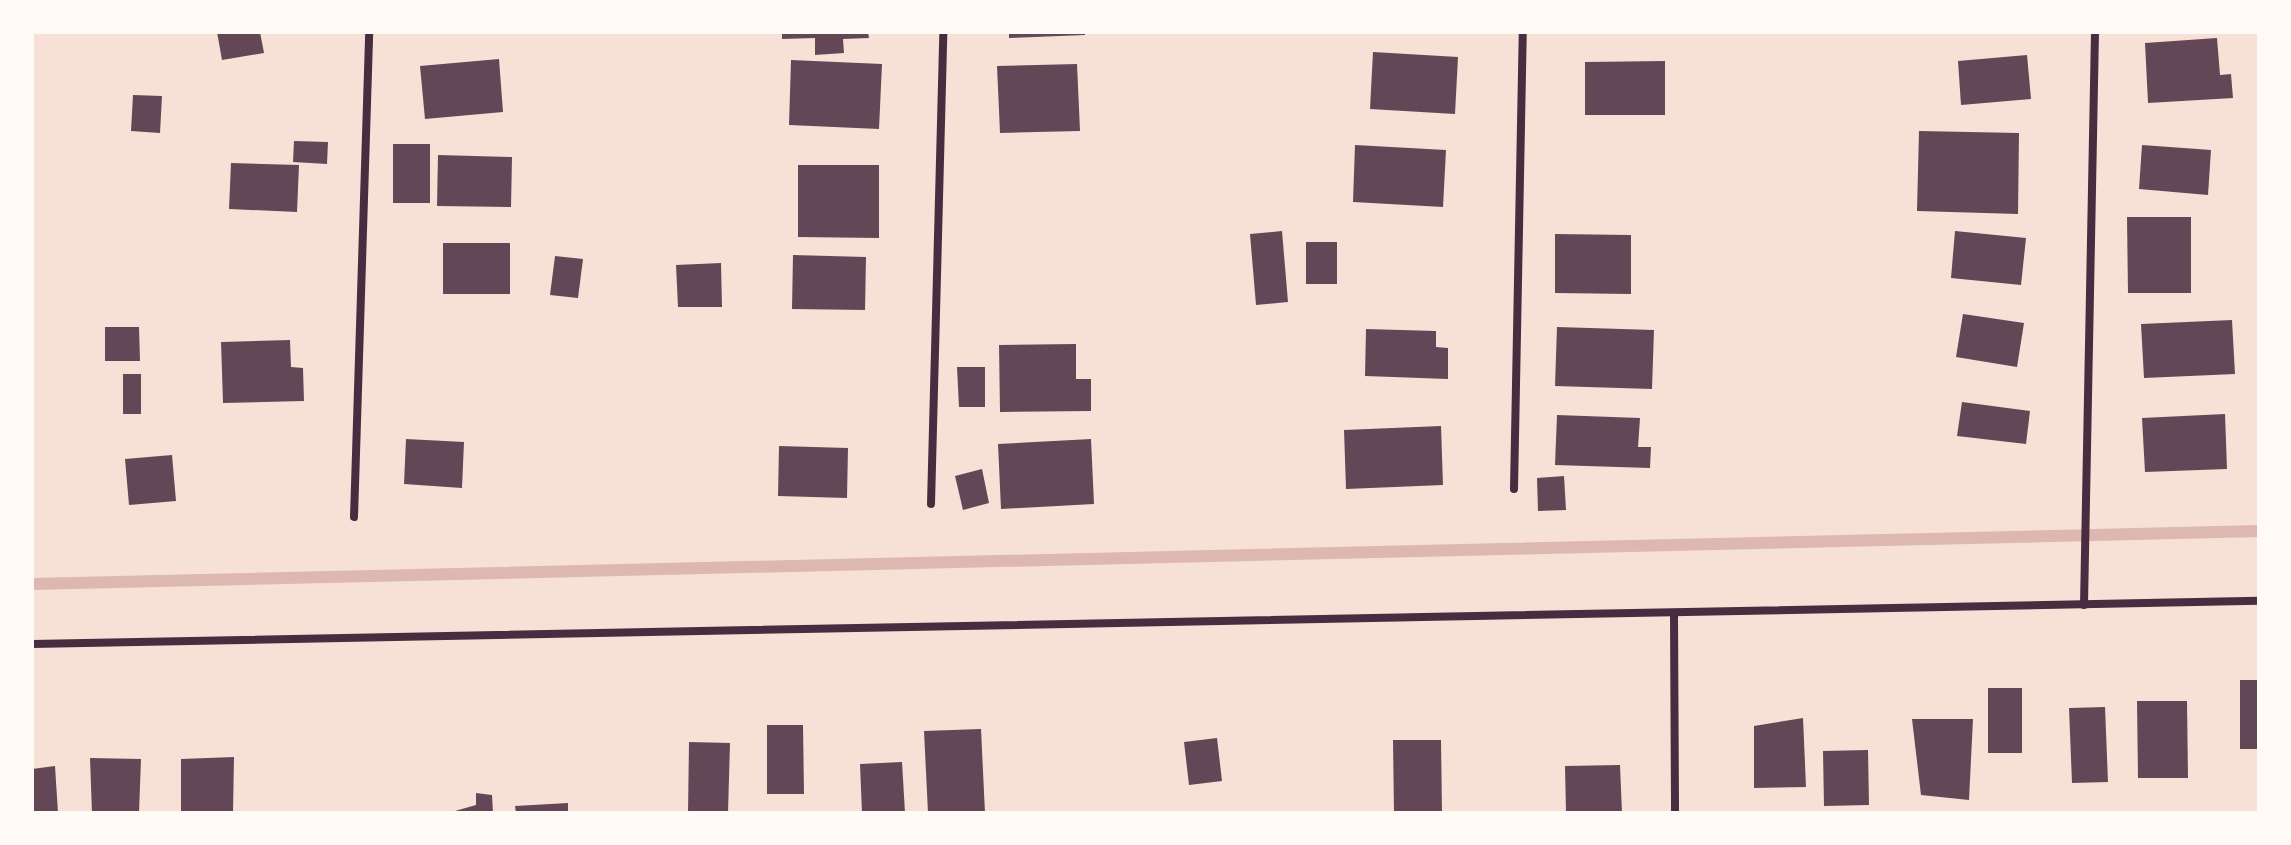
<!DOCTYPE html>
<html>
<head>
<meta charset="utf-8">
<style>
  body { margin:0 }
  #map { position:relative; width:2291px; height:845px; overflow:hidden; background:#f7e1d7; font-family:"Crimson Pro",serif }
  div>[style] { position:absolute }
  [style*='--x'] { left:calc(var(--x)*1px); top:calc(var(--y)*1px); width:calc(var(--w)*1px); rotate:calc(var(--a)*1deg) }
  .stream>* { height:12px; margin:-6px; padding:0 6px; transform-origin:6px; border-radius:6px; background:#dcb8b0 }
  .building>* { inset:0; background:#644757 }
  .minor>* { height:8px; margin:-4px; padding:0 4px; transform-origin:4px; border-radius:4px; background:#4a2c40 }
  span { translate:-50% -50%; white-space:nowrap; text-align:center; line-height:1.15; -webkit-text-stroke:7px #fffaf5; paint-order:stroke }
  .frame { position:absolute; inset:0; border:34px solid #fffaf5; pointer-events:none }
</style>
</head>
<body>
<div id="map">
  <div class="stream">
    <i style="--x:32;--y:584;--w:2228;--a:-1.36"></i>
  </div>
  <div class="building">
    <i style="clip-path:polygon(217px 32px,260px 32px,264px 53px,222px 60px)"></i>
    <i style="clip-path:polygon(782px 32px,868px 32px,869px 38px,843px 39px,844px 53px,815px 55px,815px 38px,782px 39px)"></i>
    <i style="clip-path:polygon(1009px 32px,1085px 32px,1085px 35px,1009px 38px)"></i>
    <i style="clip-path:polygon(2217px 38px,2220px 75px,2231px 74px,2233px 98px,2148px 103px,2145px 43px)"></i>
    <i style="clip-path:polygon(1373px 52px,1458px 57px,1455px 114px,1370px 109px)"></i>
    <i style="clip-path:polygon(2027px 55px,2031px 99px,1961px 105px,1958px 61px)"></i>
    <i style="clip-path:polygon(499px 59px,503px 112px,425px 119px,420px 66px)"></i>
    <i style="clip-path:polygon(791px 60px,882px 64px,879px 129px,789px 125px)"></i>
    <i style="clip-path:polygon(1665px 61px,1665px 115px,1585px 115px,1585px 62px)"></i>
    <i style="clip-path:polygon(1077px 64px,1080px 131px,1000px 133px,997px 66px)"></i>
    <i style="clip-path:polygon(133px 95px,162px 96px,160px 133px,131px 131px)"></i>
    <i style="clip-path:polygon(1919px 131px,2019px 133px,2018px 214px,1917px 211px)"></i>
    <i style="clip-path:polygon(294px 141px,328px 142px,327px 164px,293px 162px)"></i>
    <i style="clip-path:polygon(393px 144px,430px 144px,430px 203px,393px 203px)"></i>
    <i style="clip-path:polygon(1355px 145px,1446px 150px,1443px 207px,1353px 202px)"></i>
    <i style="clip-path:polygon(2142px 145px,2211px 150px,2208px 195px,2139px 189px)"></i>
    <i style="clip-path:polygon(438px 155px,512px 157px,511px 207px,437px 206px)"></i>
    <i style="clip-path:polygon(231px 163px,299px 165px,297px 212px,229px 209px)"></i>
    <i style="clip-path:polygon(798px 165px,879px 165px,879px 238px,798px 237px)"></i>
    <i style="clip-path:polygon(2127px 217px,2191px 217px,2191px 293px,2128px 293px)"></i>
    <i style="clip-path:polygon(1282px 231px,1288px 302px,1256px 305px,1250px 234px)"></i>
    <i style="clip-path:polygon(1955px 231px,2026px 238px,2021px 285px,1951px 278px)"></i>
    <i style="clip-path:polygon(1555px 234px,1631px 235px,1631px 294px,1555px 293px)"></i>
    <i style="clip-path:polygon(1306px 242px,1337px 242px,1337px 284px,1306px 284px)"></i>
    <i style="clip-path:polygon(443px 243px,510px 243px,510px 294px,443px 294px)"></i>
    <i style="clip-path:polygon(793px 255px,866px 257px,865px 310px,792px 309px)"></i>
    <i style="clip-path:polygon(555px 256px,583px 259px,578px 298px,550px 295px)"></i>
    <i style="clip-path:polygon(721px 263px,722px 307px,678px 307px,676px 265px)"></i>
    <i style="clip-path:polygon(1963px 314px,2024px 323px,2017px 367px,1956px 357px)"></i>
    <i style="clip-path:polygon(2232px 320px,2235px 374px,2144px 378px,2141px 324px)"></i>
    <i style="clip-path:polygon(105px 327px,139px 327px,140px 361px,105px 361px)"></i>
    <i style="clip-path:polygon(1557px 327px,1654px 330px,1652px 389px,1555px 386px)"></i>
    <i style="clip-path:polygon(1366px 329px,1436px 331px,1436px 347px,1448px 348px,1448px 379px,1365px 376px)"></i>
    <i style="clip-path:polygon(290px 340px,291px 367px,303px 368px,304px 401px,223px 403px,221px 342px)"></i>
    <i style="clip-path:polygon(1076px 344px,1076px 379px,1091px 379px,1091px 411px,1000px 412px,999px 345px)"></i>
    <i style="clip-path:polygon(957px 367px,985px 367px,985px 407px,959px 407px)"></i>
    <i style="clip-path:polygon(123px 374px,141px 374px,141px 414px,123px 414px)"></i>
    <i style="clip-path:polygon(1962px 402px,2030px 411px,2026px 444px,1957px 436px)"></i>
    <i style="clip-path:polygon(2225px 414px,2227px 469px,2145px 472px,2142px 418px)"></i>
    <i style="clip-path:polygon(1557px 415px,1640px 418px,1638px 447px,1651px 447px,1650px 468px,1555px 465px)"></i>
    <i style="clip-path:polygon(1441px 426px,1443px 485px,1346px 489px,1344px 430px)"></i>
    <i style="clip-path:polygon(406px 439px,464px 442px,462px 488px,404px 484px)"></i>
    <i style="clip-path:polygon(1091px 439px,1094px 504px,1001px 509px,998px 444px)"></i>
    <i style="clip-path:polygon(779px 446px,848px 448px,847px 498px,778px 496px)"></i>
    <i style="clip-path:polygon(172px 455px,176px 501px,129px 505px,125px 459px)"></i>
    <i style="clip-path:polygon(982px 469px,989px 503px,963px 510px,955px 476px)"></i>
    <i style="clip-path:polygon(1564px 476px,1566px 510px,1538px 511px,1537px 478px)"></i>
    <i style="clip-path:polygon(2240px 680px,2259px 680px,2259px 749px,2240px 749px)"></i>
    <i style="clip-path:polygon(1988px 688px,2022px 688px,2022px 753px,1988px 753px)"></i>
    <i style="clip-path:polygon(2137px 701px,2187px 701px,2188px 778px,2138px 778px)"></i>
    <i style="clip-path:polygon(2105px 707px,2108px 782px,2072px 783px,2069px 708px)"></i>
    <i style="clip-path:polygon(1803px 718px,1806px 787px,1754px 788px,1754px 726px)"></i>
    <i style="clip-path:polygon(1912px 719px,1973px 719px,1969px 800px,1921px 795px)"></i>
    <i style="clip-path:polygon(767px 725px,803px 725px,804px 794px,767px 794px)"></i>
    <i style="clip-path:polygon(981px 729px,985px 813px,928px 813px,924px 731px)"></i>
    <i style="clip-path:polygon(1217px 738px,1222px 781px,1189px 785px,1184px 742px)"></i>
    <i style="clip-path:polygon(1393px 740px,1441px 740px,1442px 813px,1394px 813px)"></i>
    <i style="clip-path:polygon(689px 742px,730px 743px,728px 813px,688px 813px)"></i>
    <i style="clip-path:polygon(1868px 750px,1869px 805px,1824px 806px,1823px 751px)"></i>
    <i style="clip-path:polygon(234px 757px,233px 813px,181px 813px,181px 759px)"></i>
    <i style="clip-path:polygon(90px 758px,141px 759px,139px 813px,92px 813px)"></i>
    <i style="clip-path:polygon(902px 762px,905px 813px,862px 813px,860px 764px)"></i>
    <i style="clip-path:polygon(1620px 765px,1622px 813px,1566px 813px,1565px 766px)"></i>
    <i style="clip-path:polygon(55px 766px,58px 813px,32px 813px,32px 769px)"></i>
    <i style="clip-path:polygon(476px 793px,492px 795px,493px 813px,448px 813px,476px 805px)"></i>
    <i style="clip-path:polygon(568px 803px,568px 813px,516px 813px,515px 806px)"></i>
  </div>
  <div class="minor">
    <i style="--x:1514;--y:489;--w:457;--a:-88.9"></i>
    <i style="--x:931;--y:504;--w:472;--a:-88.5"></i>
    <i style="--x:354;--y:517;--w:485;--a:-88.2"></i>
    <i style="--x:2084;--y:605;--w:573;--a:-88.9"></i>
    <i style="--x:1674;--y:615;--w:198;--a:89.7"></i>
    <i style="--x:32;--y:644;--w:2227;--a:-1.11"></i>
  </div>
  <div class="frame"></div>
</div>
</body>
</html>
